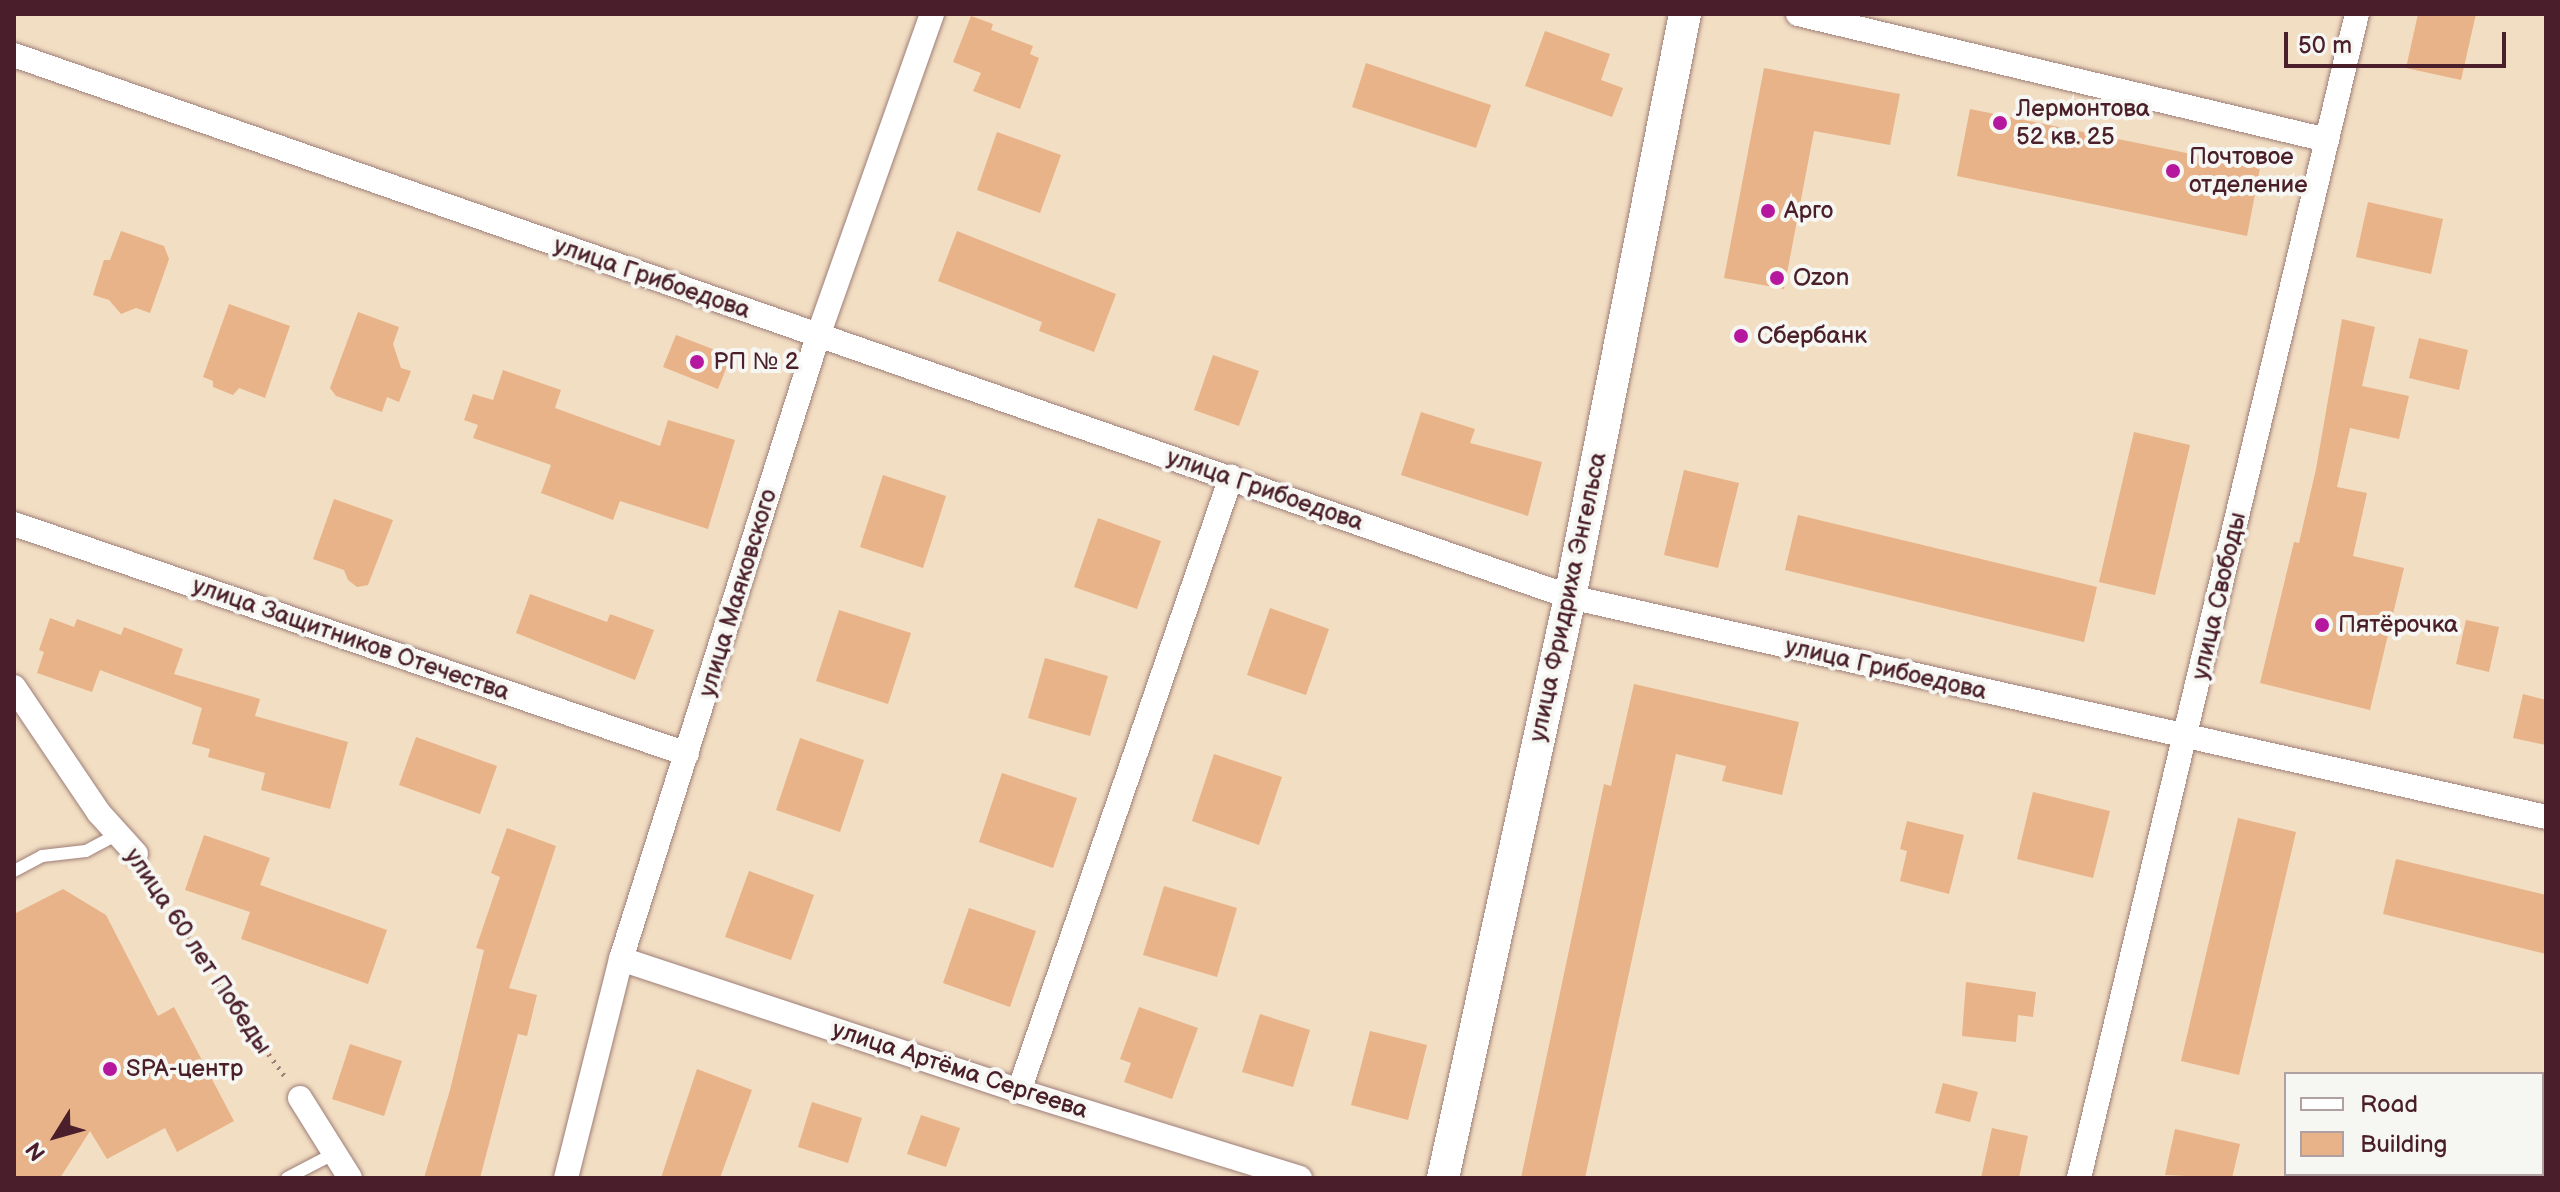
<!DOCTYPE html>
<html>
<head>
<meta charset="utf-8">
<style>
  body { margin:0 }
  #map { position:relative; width:2560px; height:1192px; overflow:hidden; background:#f2dec3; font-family:"Balsamiq Sans",sans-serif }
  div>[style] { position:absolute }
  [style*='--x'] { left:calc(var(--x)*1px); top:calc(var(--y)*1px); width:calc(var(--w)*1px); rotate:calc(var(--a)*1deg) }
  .building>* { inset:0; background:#e8b388 }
  .path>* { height:5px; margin-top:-2.5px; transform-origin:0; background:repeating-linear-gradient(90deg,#9e7e77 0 2px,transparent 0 8px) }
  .roads { filter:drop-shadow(0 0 2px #9e7e77) drop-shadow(0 0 2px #9e7e77) }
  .service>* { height:12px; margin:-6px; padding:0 6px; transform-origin:6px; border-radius:6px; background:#fff }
  .minor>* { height:24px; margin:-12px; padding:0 12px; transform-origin:12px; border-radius:12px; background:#fff }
  .tertiary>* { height:32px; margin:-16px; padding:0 16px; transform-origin:16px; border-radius:16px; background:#fff }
  .dots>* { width:22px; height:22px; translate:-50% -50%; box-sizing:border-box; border:4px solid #f6f6f2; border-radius:50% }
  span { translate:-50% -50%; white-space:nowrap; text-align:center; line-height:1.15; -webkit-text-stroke:8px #f6f6f2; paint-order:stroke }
  .poi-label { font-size:24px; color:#4a1f2b }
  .left { translate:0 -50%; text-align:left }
  .street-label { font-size:24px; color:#4a1f2b }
  .frame { position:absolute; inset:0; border:16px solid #4a1f2b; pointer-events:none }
  .legend { position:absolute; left:2284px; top:1072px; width:260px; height:104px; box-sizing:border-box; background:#f6f6f2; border:2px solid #b1a0a2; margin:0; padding:10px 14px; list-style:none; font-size:24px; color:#4a1f2b }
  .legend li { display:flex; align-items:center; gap:16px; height:40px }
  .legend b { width:40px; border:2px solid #b1a0a2 }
  .north { position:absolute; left:16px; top:1096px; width:80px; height:80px; -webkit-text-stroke:6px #f6f6f2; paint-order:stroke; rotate:233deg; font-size:22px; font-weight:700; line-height:32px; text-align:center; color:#4a1f2b }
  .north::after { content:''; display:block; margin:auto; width:28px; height:36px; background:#4a1f2b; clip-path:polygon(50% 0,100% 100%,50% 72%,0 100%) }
  .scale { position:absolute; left:2284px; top:32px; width:222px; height:36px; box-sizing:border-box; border:4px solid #4a1f2b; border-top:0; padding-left:10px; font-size:24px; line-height:28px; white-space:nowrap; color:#4a1f2b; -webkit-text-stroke:6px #f6f6f2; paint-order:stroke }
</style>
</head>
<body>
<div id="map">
  <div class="building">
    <i style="clip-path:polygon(2418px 14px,2476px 14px,2461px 80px,2406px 68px)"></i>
    <i style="clip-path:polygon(971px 16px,993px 24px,991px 30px,1033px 46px,1030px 54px,1039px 58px,1020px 109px,973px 91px,981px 73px,953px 62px)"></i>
    <i style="clip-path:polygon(1545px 31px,1610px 54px,1601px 80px,1623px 88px,1612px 117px,1525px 86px)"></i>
    <i style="clip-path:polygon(1366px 63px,1491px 105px,1476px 148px,1352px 107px)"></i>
    <i style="clip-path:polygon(1764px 68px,1900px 94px,1890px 145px,1814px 131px,1784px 289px,1724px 278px)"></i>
    <i style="clip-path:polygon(1970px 109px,2260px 168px,2247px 236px,1957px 176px)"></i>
    <i style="clip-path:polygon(997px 132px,1061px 155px,1040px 213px,977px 190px)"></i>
    <i style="clip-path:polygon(2368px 202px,2443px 219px,2431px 274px,2356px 257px)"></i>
    <i style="clip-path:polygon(121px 231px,164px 246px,169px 259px,150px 313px,136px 308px,121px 314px,109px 300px,93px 295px,104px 260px,110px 260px)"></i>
    <i style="clip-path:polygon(957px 231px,1116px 294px,1094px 352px,1039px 331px,1042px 322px,938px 281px)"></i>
    <i style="clip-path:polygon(229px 304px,290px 326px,265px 398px,239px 388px,233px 395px,213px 387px,213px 381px,203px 377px)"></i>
    <i style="clip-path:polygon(358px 312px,399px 327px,393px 344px,401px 368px,411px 371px,399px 402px,387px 397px,382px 412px,336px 396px,330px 388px)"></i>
    <i style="clip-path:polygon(2342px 319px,2375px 327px,2362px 386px,2409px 396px,2399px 439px,2350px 428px,2337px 487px,2367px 493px,2353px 556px,2404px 568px,2370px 710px,2260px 683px,2294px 542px,2299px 543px,2316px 469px)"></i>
    <i style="clip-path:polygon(676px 335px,731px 356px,718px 389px,663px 367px)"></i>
    <i style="clip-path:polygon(2419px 338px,2468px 350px,2459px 390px,2409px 378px)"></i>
    <i style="clip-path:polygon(1213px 355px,1259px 371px,1239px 426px,1194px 410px)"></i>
    <i style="clip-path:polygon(503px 370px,561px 390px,555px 408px,660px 446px,668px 420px,735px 440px,708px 529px,620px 501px,613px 520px,541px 493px,551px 465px,473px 438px,478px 425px,464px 420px,473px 394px,493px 400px)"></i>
    <i style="clip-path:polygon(1421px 412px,1475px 429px,1470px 443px,1542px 462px,1528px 516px,1401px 475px)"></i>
    <i style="clip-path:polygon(2134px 432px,2190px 445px,2155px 595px,2099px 582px)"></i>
    <i style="clip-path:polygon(1684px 470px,1739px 483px,1718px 568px,1664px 555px)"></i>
    <i style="clip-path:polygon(883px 475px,946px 496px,923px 568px,860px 547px)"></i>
    <i style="clip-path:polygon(334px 499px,393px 520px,368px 585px,357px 587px,348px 580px,344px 570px,313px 559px)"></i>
    <i style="clip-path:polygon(1798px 515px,2097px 587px,2084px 642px,1785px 570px)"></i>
    <i style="clip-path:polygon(1098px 518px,1161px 541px,1137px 609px,1074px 587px)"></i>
    <i style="clip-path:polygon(530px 594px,607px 622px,610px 614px,654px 630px,635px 680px,516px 633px)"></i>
    <i style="clip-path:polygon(1270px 608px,1329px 629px,1306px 695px,1247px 675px)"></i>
    <i style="clip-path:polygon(839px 610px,911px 633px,888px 704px,816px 681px)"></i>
    <i style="clip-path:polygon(50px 618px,74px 627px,77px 619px,121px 635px,124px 627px,183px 649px,174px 674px,260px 699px,255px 716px,348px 742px,330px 809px,261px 790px,265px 773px,208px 757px,210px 749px,192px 744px,202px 708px,100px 670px,92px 692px,37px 673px,44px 652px,39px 650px)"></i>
    <i style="clip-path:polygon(2466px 620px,2499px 627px,2489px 672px,2456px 664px)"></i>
    <i style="clip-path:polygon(1045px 658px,1108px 676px,1090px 736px,1028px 718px)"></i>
    <i style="clip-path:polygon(1634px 684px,1799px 722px,1782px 795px,1722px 781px,1726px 766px,1676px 754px,1585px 1178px,1521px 1178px,1604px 784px,1611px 786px)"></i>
    <i style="clip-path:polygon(2523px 694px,2546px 700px,2546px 745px,2513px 738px)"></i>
    <i style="clip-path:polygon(416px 737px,497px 766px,480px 814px,399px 785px)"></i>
    <i style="clip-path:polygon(800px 738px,864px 760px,840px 832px,776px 810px)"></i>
    <i style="clip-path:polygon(1214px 754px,1282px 777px,1259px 845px,1192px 821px)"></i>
    <i style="clip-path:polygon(1002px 773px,1077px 798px,1053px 868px,979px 842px)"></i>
    <i style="clip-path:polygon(2033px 792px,2110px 811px,2093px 878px,2017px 859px)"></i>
    <i style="clip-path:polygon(2238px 818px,2296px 832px,2239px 1075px,2181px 1061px)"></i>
    <i style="clip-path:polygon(1907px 821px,1964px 835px,1949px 894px,1900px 881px,1907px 851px,1900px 849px)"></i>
    <i style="clip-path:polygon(507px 828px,556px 846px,509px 988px,537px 995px,527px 1036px,518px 1034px,480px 1178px,424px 1178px,450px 1090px,484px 950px,476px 948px,500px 877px,491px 873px)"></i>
    <i style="clip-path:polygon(204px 835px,270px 858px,260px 885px,387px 930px,368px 984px,241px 939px,250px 912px,185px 890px)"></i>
    <i style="clip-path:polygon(2396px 859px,2546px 895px,2546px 954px,2383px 914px)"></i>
    <i style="clip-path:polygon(749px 871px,814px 895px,791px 960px,725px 937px)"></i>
    <i style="clip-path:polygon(1164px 886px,1237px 908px,1217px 977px,1143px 955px)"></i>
    <i style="clip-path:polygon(63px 889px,106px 915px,158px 1016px,174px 1007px,234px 1121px,177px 1152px,165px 1128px,107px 1159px,90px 1131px,60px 1178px,14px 1178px,14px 914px)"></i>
    <i style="clip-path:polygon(969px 908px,1036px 931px,1010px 1007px,943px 983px)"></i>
    <i style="clip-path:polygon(1966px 982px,2036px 992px,2033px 1017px,2018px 1015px,2016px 1042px,1962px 1036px)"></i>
    <i style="clip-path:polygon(1139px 1007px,1198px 1028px,1172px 1099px,1124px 1082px,1131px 1063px,1120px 1059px)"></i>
    <i style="clip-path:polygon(1260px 1014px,1310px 1030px,1293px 1087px,1242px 1072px)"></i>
    <i style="clip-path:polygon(1370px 1031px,1427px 1045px,1408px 1120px,1351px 1105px)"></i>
    <i style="clip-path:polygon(350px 1044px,402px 1061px,384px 1116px,332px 1099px)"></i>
    <i style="clip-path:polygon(697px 1069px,752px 1090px,720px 1178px,661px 1178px)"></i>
    <i style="clip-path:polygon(1943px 1083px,1978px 1092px,1970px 1122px,1935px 1113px)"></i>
    <i style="clip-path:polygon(812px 1102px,862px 1118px,848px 1163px,798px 1147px)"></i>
    <i style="clip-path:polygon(921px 1115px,960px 1128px,946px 1167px,907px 1154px)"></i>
    <i style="clip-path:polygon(1992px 1128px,2028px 1136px,2019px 1178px,1981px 1178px)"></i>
    <i style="clip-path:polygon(2175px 1129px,2240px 1144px,2232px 1178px,2165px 1175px)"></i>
  </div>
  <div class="path">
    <i style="--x:150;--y:875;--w:143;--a:57.9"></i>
    <i style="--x:226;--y:996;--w:103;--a:53.7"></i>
  </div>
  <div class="roads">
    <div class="service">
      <i style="--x:14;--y:871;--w:32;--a:-28"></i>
      <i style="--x:42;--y:856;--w:44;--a:-6.5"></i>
      <i style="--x:86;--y:851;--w:34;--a:-28"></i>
      <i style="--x:287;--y:1178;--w:54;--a:-27.5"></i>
    </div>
    <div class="minor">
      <i style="--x:1798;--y:14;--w:544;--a:13.4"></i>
      <i style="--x:14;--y:55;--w:1648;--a:19.2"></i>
      <i style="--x:1570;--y:597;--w:1000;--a:12.7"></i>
      <i style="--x:14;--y:524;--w:711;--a:18.87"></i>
      <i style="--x:14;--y:687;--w:152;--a:56"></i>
      <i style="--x:99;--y:813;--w:55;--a:47.9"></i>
      <i style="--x:621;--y:959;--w:419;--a:18.3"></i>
      <i style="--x:1019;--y:1091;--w:294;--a:17.2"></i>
      <i style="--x:1019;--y:1091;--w:650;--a:-70.95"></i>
      <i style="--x:300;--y:1098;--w:94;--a:58"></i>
      <i style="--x:566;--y:1178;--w:226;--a:-75.9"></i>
      <i style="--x:621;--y:959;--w:653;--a:-72.45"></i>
      <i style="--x:818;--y:336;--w:342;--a:-70.5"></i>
      <i style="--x:2079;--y:1178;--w:1197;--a:-76.57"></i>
    </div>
    <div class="tertiary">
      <i style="--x:1443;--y:1178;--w:595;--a:-77.67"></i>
      <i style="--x:1570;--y:597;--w:594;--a:-78.84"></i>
    </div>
  </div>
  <div class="dots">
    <i style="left:2000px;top:123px;background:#b5179e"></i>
    <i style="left:2173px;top:171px;background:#b5179e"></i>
    <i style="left:1768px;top:211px;background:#b5179e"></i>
    <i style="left:1777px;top:278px;background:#b5179e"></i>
    <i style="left:1741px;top:336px;background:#b5179e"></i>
    <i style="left:697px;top:362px;background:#b5179e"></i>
    <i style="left:2322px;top:625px;background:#b5179e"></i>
    <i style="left:110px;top:1069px;background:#b5179e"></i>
  </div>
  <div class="poi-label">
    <span class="left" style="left:2016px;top:123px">Лермонтова<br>52 кв. 25</span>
    <span class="left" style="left:2189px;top:171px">Почтовое<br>отделение</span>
    <span class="left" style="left:1784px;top:211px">Арго</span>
    <span class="left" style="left:1793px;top:278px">Ozon</span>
    <span class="left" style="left:1757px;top:336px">Сбербанк</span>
    <span class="left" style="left:713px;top:362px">РП № 2</span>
    <span class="left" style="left:2338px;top:625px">Пятёрочка</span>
    <span class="left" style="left:126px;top:1069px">SPA-центр</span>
  </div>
  <div class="street-label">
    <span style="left:652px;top:278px;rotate:19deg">улица Грибоедова</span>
    <span style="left:1265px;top:490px;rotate:19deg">улица Грибоедова</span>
    <span style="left:738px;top:593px;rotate:-73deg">улица Маяковского</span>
    <span style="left:2219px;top:596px;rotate:-77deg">улица Свободы</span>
    <span style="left:1568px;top:597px;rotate:-78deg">улица Фридриха Энгельса</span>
    <span style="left:351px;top:639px;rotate:19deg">улица Защитников Отечества</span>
    <span style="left:1886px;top:669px;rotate:13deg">улица Грибоедова</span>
    <span style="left:198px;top:951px;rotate:56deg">улица 60 лет Победы</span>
    <span style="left:960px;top:1070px;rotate:18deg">улица Артёма Сергеева</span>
  </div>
  <div class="frame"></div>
  <ul class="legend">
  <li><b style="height:10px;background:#fff"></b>Road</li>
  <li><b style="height:22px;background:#e8b388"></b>Building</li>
  </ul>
  <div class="north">N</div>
  <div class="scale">50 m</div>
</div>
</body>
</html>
